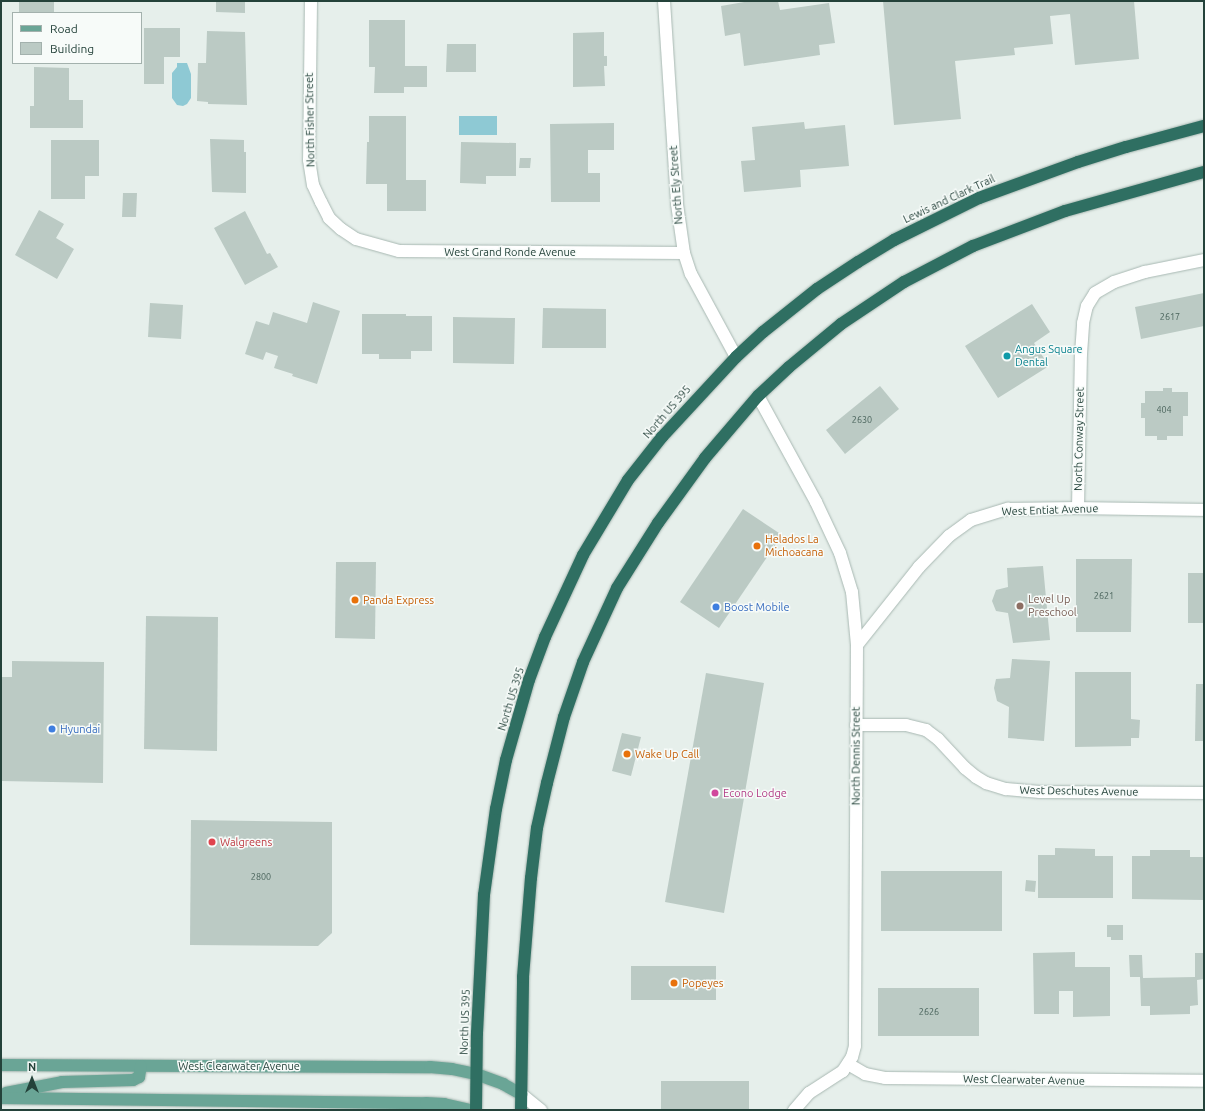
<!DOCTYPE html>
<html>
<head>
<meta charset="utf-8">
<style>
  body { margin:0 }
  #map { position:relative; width:1205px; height:1111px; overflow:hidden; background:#e6efeb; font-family:Ubuntu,sans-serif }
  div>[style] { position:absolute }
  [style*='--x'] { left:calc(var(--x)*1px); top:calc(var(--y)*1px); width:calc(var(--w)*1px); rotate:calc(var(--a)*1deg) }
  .water>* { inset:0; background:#8ec9d4 }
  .building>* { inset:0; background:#bbcac4 }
  .roads { filter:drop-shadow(0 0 1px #a8b8b2) drop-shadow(0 0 1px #a8b8b2) }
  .street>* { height:12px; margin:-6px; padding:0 6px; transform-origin:6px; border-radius:6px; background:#fff }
  .secondary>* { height:12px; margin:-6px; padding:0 6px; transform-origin:6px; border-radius:6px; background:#fff }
  .primary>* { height:12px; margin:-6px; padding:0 6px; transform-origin:6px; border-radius:6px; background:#6aa596 }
  .highway>* { height:12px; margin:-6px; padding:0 6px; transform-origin:6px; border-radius:6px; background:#2f6f62 }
  .dots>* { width:11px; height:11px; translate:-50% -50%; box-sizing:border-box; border:2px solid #f7fbf9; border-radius:50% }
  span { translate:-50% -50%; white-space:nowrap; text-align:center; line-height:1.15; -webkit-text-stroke:3px #f7fbf9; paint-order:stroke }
  .number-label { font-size:9px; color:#4a645c }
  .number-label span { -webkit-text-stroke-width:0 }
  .street-label { font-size:11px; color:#24423a }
  .culture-label { font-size:11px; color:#0d838f }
  .left { translate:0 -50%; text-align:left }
  .food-label { font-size:11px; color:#c56008 }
  .education-label { font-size:11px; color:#785e54 }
  .shop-label { font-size:11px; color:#366cbe }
  .hotel-label { font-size:11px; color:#b23c85 }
  .health-label { font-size:11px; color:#be3a42 }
  .frame { position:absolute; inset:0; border:2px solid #24423a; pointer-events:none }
  .legend { position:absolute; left:12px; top:12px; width:130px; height:52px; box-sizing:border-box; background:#f7fbf9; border:1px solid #a3b1ad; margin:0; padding:5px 7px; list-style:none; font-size:12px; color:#24423a }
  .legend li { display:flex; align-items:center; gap:8px; height:20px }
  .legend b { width:20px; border:1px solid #a3b1ad }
  .north { position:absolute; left:12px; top:1059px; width:40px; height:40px; -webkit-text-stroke:3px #f7fbf9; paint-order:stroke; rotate:0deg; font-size:11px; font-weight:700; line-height:16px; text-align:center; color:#24423a }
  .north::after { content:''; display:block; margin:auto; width:14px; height:18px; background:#24423a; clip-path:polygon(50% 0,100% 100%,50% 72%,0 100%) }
</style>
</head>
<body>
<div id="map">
  <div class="water">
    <i style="clip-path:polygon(177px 63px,187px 63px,191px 74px,191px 98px,187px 104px,183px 106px,177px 105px,172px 98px,172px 73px,177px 67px)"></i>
    <i style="clip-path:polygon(459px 116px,497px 116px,497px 135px,459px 135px)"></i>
  </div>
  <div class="building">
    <i style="clip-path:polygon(19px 1px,54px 1px,54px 13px,19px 13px)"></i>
    <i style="clip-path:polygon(216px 1px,245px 1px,245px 13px,216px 12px)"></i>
    <i style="clip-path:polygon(750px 1px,778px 1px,780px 10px,829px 3px,835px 43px,819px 45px,820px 55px,744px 66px,740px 33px,725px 36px,721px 6px)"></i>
    <i style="clip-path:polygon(883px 1px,1134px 1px,1139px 59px,1075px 65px,1070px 14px,1050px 16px,1053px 44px,1014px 48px,1015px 55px,955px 61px,961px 119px,894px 125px)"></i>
    <i style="clip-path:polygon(369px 20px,405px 20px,405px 66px,427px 66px,427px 87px,404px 87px,404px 93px,374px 93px,375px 67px,369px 67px)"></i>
    <i style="clip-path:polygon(144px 28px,180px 28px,180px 57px,164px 57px,164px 84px,144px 84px)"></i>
    <i style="clip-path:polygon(207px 31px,245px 32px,247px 105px,208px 104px,208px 102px,197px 101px,198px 63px,206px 63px)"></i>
    <i style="clip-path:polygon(604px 32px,604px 56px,607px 56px,607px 66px,604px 66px,605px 86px,573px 87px,573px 33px)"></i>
    <i style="clip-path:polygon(447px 44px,476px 44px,476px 72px,446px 72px)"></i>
    <i style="clip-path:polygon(34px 67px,69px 68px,69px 100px,83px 100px,83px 128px,30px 128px,30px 106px,34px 106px)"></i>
    <i style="clip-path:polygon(369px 116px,406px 116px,406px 180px,426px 180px,426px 211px,387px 211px,387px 184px,366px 184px,367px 142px,369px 142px)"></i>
    <i style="clip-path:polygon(804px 122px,805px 129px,845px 125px,849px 166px,800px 170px,801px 187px,744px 192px,741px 161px,755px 160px,752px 127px)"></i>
    <i style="clip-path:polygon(614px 123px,614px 150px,588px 150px,588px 173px,600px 173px,600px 202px,551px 202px,550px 124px)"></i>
    <i style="clip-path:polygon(210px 139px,244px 140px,244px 152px,246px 152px,246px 193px,212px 192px)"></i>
    <i style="clip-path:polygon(51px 140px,99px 140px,99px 176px,85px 176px,85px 199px,51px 199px)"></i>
    <i style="clip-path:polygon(461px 142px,516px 143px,516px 176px,486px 176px,486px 184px,460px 183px)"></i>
    <i style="clip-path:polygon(520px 158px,531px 158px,530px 168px,519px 168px)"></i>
    <i style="clip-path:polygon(123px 193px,137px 193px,136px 217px,122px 217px)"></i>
    <i style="clip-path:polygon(39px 210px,64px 224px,56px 238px,74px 249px,57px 279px,15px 255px)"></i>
    <i style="clip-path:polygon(245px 211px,267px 254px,270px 253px,278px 267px,245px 285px,214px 228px)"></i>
    <i style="clip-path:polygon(1204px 293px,1204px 326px,1141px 339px,1135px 307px)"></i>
    <i style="clip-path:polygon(313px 302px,340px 311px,317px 384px,292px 376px,293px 374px,274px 368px,278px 356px,266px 352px,263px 360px,245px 354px,256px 321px,269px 325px,273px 312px,307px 323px)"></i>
    <i style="clip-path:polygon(150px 303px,183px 305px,181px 339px,148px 337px)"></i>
    <i style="clip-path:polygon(1032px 304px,1050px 332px,1034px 343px,1049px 366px,998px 398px,965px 346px)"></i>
    <i style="clip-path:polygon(543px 308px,606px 309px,606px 348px,542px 348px)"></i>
    <i style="clip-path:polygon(362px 314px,406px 314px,406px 316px,432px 316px,432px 351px,411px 351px,411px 359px,379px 359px,379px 354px,362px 354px)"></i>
    <i style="clip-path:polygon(453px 317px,515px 318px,514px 364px,453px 363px)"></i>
    <i style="clip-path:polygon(880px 386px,899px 409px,845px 454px,826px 430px)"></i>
    <i style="clip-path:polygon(1163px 388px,1172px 388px,1172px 392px,1188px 392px,1188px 416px,1183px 416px,1183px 436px,1167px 436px,1167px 440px,1157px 440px,1157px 436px,1145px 436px,1145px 418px,1141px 418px,1141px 403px,1145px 403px,1145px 391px,1163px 391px)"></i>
    <i style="clip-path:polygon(743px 509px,782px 535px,719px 628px,680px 602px)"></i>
    <i style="clip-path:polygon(1076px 559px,1132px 559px,1131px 632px,1076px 632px)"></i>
    <i style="clip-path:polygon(336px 562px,376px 562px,375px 639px,335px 638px)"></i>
    <i style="clip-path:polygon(1043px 566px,1050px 640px,1013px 643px,1008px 613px,996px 611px,992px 601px,996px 590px,1008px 587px,1007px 568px)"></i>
    <i style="clip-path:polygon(1188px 573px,1204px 573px,1204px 623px,1188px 623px)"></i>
    <i style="clip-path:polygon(146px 616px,218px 617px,217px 751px,144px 749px)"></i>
    <i style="clip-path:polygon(1012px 659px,1050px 661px,1044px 741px,1008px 738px,1009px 707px,997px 701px,994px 688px,996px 679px,1010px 678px)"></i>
    <i style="clip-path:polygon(12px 661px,104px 662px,103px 783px,1px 781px,1px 677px,12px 677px)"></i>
    <i style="clip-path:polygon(1075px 672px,1131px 672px,1131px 719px,1140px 720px,1139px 738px,1131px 738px,1131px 746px,1075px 747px)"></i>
    <i style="clip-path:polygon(706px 673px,764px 683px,724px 913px,665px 902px)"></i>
    <i style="clip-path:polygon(1196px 684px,1204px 684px,1204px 741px,1195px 741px)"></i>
    <i style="clip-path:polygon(622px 733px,641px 737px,631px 776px,612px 771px)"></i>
    <i style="clip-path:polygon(191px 820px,332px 822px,332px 933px,318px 946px,190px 945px)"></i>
    <i style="clip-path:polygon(1055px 848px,1095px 849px,1095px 856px,1113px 856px,1113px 898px,1038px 898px,1038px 855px,1055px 855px)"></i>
    <i style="clip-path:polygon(1150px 850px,1190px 850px,1190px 857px,1204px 857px,1204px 900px,1132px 899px,1132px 856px,1150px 856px)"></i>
    <i style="clip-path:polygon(881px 871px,1002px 871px,1002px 931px,881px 931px)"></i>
    <i style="clip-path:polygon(1026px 880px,1036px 881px,1035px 892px,1025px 891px)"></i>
    <i style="clip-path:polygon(1107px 925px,1123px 925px,1123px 940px,1111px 940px,1111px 937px,1107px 937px)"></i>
    <i style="clip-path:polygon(1075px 952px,1075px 967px,1110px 967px,1110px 1016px,1073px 1017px,1073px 991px,1059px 991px,1059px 1014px,1034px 1014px,1033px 953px)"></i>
    <i style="clip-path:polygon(1195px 953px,1204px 953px,1204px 979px,1197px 980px,1198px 1005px,1190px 1006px,1190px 1014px,1150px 1015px,1150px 1006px,1141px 1006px,1140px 977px,1130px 977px,1129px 955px,1142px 955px,1143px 978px,1195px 977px)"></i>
    <i style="clip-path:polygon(631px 966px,716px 966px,716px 1000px,631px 1000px)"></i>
    <i style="clip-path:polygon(878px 988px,979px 988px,979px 1036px,878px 1036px)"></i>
    <i style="clip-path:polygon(661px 1081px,749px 1081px,749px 1110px,661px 1110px)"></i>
  </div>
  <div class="roads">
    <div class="street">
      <i style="--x:311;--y:1;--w:159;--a:90.7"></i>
      <i style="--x:309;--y:160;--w:25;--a:81"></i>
      <i style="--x:313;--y:185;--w:19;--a:65"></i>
      <i style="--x:321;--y:202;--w:18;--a:63"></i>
      <i style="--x:329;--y:218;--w:16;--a:43"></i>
      <i style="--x:341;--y:229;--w:18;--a:34"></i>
      <i style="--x:356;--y:239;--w:45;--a:15.6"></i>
      <i style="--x:399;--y:251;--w:285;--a:0.4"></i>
      <i style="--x:1078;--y:508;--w:126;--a:0.9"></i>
      <i style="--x:856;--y:725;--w:50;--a:0"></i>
      <i style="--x:906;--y:725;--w:21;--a:14"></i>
      <i style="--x:926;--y:730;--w:15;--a:37"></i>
      <i style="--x:938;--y:739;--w:40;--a:47"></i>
      <i style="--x:965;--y:768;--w:14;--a:39"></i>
      <i style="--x:976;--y:777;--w:12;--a:31"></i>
      <i style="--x:986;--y:783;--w:21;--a:17"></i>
      <i style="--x:1006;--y:789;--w:34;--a:5"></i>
      <i style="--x:1040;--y:792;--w:164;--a:0.3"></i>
      <i style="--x:848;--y:1064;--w:20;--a:30"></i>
      <i style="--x:865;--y:1074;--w:20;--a:11"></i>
      <i style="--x:885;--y:1078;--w:319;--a:0.5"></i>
    </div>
    <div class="secondary">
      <i style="--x:664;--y:1;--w:203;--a:86.3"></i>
      <i style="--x:677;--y:204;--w:49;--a:81.9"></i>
      <i style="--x:684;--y:253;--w:22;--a:72"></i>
      <i style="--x:691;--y:274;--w:94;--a:61.5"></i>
      <i style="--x:758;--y:396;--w:121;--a:61.3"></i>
      <i style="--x:816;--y:502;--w:56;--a:64.8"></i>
      <i style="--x:840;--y:553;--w:41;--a:72.9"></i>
      <i style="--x:852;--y:592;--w:53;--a:84.6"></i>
      <i style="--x:857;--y:645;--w:401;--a:90.3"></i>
      <i style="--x:855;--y:1046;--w:11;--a:105"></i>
      <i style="--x:852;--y:1057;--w:17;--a:123"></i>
      <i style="--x:843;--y:1071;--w:40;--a:147.1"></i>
      <i style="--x:809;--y:1093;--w:23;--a:131"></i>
      <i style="--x:857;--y:645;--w:100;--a:-51.5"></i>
      <i style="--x:919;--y:567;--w:43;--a:-45.9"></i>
      <i style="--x:949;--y:536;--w:27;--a:-36"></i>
      <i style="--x:971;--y:520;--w:39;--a:-17"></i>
      <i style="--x:1008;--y:509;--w:70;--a:-0.8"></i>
      <i style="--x:1078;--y:508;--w:154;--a:-88.9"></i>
      <i style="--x:1081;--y:354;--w:31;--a:-86"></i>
      <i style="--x:1083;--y:323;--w:17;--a:-77"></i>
      <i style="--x:1087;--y:306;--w:15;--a:-58"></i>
      <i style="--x:1095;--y:293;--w:22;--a:-30"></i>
      <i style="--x:1114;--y:282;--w:33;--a:-18"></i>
      <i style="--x:1145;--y:272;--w:60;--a:-11.5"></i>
      <i style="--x:521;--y:1094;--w:26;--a:39"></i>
    </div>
    <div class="primary">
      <i style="--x:1;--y:1065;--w:429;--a:0.3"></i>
      <i style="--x:430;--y:1067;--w:22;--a:5"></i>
      <i style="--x:452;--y:1069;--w:25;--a:12"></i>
      <i style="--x:476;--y:1074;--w:29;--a:20"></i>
      <i style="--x:503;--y:1084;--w:21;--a:29"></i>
      <i style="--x:6;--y:1093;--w:57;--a:-11.1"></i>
      <i style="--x:62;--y:1082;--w:71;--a:-1.6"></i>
      <i style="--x:133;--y:1080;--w:7;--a:-27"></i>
      <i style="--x:139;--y:1077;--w:11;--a:-80"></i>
      <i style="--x:1;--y:1098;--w:425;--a:0.7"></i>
      <i style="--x:426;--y:1103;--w:18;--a:3"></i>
      <i style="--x:444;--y:1104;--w:26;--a:13"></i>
    </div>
    <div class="highway">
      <i style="--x:476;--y:1110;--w:77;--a:-89.3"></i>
      <i style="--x:477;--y:1033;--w:138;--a:-87.1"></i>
      <i style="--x:484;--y:895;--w:87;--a:-82.1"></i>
      <i style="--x:496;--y:809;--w:50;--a:-78.5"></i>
      <i style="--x:506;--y:760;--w:83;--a:-74"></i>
      <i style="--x:529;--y:680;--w:46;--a:-69.6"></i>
      <i style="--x:545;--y:637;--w:90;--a:-65.1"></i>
      <i style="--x:583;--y:555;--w:87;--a:-59"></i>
      <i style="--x:628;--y:480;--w:55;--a:-51.7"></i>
      <i style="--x:662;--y:437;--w:109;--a:-47.2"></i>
      <i style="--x:736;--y:357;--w:37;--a:-43"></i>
      <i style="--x:763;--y:332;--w:69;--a:-38.5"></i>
      <i style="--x:817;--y:289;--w:49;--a:-33.4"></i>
      <i style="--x:858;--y:262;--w:42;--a:-31.4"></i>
      <i style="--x:894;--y:240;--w:95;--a:-26.3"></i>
      <i style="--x:979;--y:198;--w:105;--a:-20"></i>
      <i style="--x:1078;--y:162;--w:50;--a:-17.4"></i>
      <i style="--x:1126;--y:147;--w:81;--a:-15.1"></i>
      <i style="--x:521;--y:1110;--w:133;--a:-89.1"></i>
      <i style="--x:523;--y:977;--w:99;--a:-85.4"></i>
      <i style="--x:531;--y:878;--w:50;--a:-83.2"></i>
      <i style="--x:537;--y:828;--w:46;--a:-77.5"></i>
      <i style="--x:547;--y:783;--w:68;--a:-75.6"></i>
      <i style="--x:564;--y:717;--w:58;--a:-70.9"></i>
      <i style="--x:583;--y:662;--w:81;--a:-65.3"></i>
      <i style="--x:617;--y:588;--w:77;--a:-57.8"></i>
      <i style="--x:658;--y:523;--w:80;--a:-54.1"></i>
      <i style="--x:705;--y:458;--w:82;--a:-49.5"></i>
      <i style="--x:758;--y:396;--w:42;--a:-43.1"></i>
      <i style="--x:789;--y:367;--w:67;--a:-39.6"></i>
      <i style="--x:841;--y:324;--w:76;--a:-33.7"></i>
      <i style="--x:904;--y:282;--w:78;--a:-27.6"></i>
      <i style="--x:973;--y:246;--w:98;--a:-20.8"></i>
      <i style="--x:1065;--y:211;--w:144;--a:-15.7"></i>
    </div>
  </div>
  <div class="dots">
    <i style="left:1007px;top:356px;background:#0f9aa8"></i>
    <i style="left:757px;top:546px;background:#e8710a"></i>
    <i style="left:355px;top:600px;background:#e8710a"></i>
    <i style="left:1020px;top:606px;background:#8d6e63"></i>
    <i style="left:716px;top:607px;background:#3f7fe0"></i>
    <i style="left:52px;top:729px;background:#3f7fe0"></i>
    <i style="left:627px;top:754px;background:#e8710a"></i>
    <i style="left:715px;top:793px;background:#d1479c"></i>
    <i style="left:212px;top:842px;background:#e0444e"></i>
    <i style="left:674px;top:983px;background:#e8710a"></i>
  </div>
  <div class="number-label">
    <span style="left:1170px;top:317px">2617</span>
    <span style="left:1164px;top:410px">404</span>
    <span style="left:862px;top:420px">2630</span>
    <span style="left:1104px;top:596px">2621</span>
    <span style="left:261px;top:877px">2800</span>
    <span style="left:929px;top:1012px">2626</span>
  </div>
  <div class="street-label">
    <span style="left:310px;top:120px;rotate:-91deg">North Fisher Street</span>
    <span style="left:676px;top:185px;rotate:-94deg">North Ely Street</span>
    <span style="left:949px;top:199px;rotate:-25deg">Lewis and Clark Trail</span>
    <span style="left:510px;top:252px">West Grand Ronde Avenue</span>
    <span style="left:667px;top:412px;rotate:-49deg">North US 395</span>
    <span style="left:1079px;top:439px;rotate:-89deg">North Conway Street</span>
    <span style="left:1050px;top:510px;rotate:-2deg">West Entiat Avenue</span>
    <span style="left:511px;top:699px;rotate:-73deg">North US 395</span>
    <span style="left:856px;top:756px;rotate:-90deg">North Dennis Street</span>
    <span style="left:1079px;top:791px;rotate:1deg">West Deschutes Avenue</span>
    <span style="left:465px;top:1022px;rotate:-88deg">North US 395</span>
    <span style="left:239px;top:1066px">West Clearwater Avenue</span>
    <span style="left:1024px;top:1080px;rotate:1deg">West Clearwater Avenue</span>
  </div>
  <div class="culture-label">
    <span class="left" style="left:1015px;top:356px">Angus Square<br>Dental</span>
  </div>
  <div class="food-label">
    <span class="left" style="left:765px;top:546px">Helados La<br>Michoacana</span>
    <span class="left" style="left:363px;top:600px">Panda Express</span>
    <span class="left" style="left:635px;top:754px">Wake Up Call</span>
    <span class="left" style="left:682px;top:983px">Popeyes</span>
  </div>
  <div class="education-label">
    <span class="left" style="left:1028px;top:606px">Level Up<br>Preschool</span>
  </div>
  <div class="shop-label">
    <span class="left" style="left:724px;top:607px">Boost Mobile</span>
    <span class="left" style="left:60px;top:729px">Hyundai</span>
  </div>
  <div class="hotel-label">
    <span class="left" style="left:723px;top:793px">Econo Lodge</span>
  </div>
  <div class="health-label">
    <span class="left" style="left:220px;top:842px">Walgreens</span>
  </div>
  <div class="frame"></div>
  <ul class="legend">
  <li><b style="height:5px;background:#6aa596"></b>Road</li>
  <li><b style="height:11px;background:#bbcac4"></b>Building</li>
  </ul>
  <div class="north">N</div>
</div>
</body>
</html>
